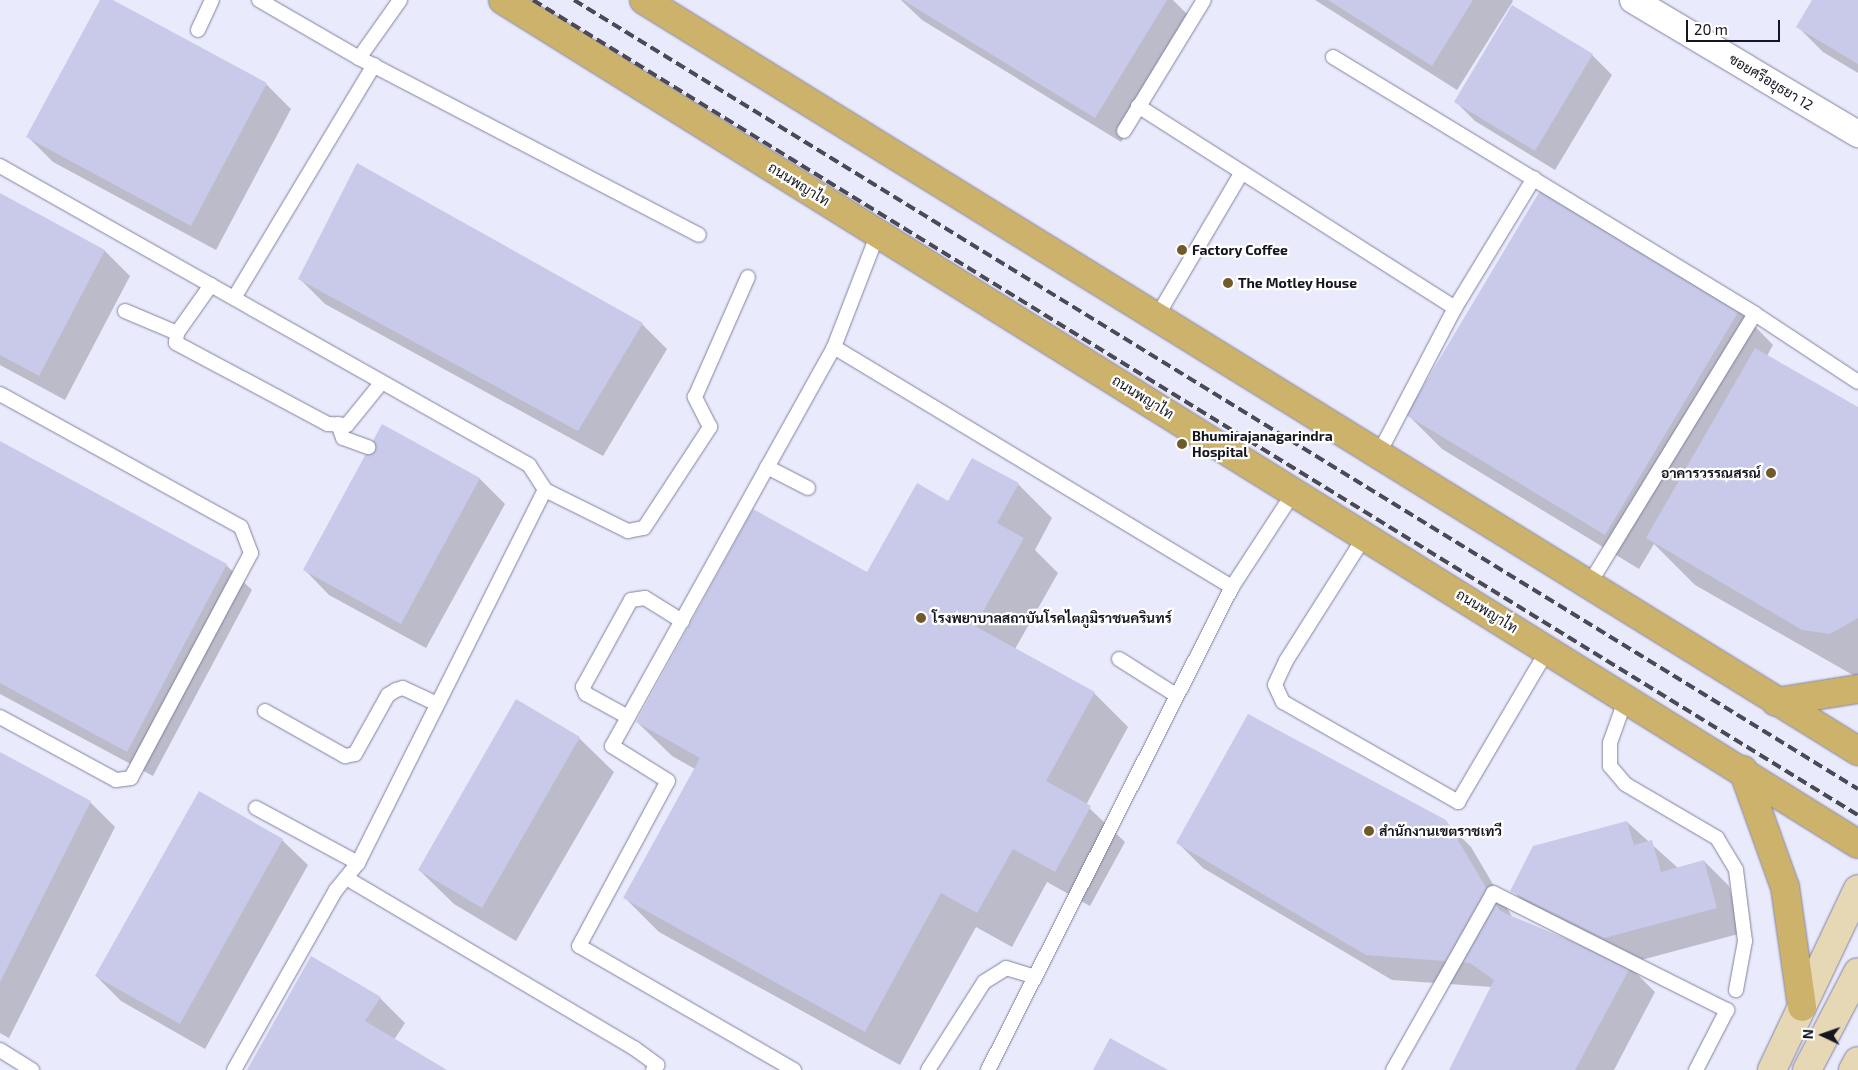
<!DOCTYPE html>
<html>
<head>
<meta charset="utf-8">
<style>
  body { margin:0 }
  #map { position:relative; width:1858px; height:1070px; overflow:hidden; background:#eaeafd; font-family:"Exo 2",Sarabun,sans-serif }
  div>[style] { position:absolute }
  [style*='--x'] { left:calc(var(--x)*1px); top:calc(var(--y)*1px); width:calc(var(--w)*1px); rotate:calc(var(--a)*1deg) }
  .shadow>* { inset:0; background:#0003 }
  .building>* { inset:0; background:#c9cae9 }
  .roads { filter:drop-shadow(0 0 1px #81829e) drop-shadow(0 0 1px #81829e) }
  .service>* { height:14px; margin:-7px; padding:0 7px; transform-origin:7px; border-radius:7px; background:#fff }
  .minor>* { height:26px; margin:-13px; padding:0 13px; transform-origin:13px; border-radius:13px; background:#fff }
  .secondary>* { height:28px; margin:-14px; padding:0 14px; transform-origin:14px; border-radius:14px; background:#e6d8b5 }
  .primary>* { height:28px; margin:-14px; padding:0 14px; transform-origin:14px; border-radius:14px; background:#ccb26a }
  .rail>* { height:4px; margin-top:-2px; transform-origin:0; background:repeating-linear-gradient(90deg,#4a4a57 0 10px,transparent 0 15px) }
  .dots>* { width:14px; height:14px; translate:-50% -50%; box-sizing:border-box; border:2px solid #fff; border-radius:50% }
  span { translate:-50% -50%; white-space:nowrap; text-align:center; line-height:1.15; -webkit-text-stroke:4.5px #fff; paint-order:stroke }
  .street-label { font-size:14px; color:#161621 }
  .poi-label { font-size:14px; color:#161621; font-weight:700 }
  .left { translate:0 -50%; text-align:left }
  .right { translate:-100% -50%; text-align:right }
  .north { position:absolute; left:1798px; top:1010px; width:50px; height:50px; -webkit-text-stroke:4px #fff; paint-order:stroke; rotate:273deg; font-size:14px; font-weight:700; line-height:20px; text-align:center; color:#161621 }
  .north::after { content:''; display:block; margin:auto; width:18px; height:22px; background:#161621; clip-path:polygon(50% 0,100% 100%,50% 72%,0 100%) }
  .scale { position:absolute; left:1686px; top:20px; width:94px; height:22px; box-sizing:border-box; border:2px solid #161621; border-top:0; padding-left:6px; font-size:15px; line-height:18px; white-space:nowrap; color:#161621; -webkit-text-stroke:4px #fff; paint-order:stroke }
</style>
</head>
<body>
<div id="map">
  <div class="shadow">
    <i style="clip-path:polygon(101px 0,111px 0,266px 84px,291px 109px,216px 250px,53px 162px,28px 137px)"></i>
    <i style="clip-path:polygon(901px 0,1173px 0,1194px 21px,1121px 142px,922px 20px)"></i>
    <i style="clip-path:polygon(1315px 0,1512px 0,1513px 1px,1457px 90px)"></i>
    <i style="clip-path:polygon(1814px 0,1858px 0,1858px 73px,1823px 52px,1798px 27px)"></i>
    <i style="clip-path:polygon(1513px 7px,1592px 55px,1612px 75px,1555px 170px,1475px 121px,1456px 102px)"></i>
    <i style="clip-path:polygon(0 195px,105px 251px,130px 276px,65px 400px,0 365px)"></i>
    <i style="clip-path:polygon(300px 279px,642px 324px,667px 349px,603px 456px,325px 304px)"></i>
    <i style="clip-path:polygon(1739px 310px,1773px 345px,1767px 356px,1858px 409px,1858px 678px,1695px 585px,1654px 544px,1639px 569px,1442px 449px,1408px 415px)"></i>
    <i style="clip-path:polygon(383px 425px,480px 479px,505px 504px,426px 648px,329px 595px,304px 569px)"></i>
    <i style="clip-path:polygon(0 443px,226px 565px,252px 590px,153px 776px,0 694px)"></i>
    <i style="clip-path:polygon(1018px 484px,1052px 518px,1035px 550px,1058px 573px,1015px 649px,1094px 693px,1128px 727px,1086px 805px,1125px 842px,1090px 906px,1047px 882px,1012px 947px,976px 927px,900px 1065px,659px 932px,625px 898px,695px 769px,672px 756px,637px 722px,868px 574px,949px 503px)"></i>
    <i style="clip-path:polygon(579px 738px,614px 772px,516px 941px,454px 904px,419px 870px)"></i>
    <i style="clip-path:polygon(0 753px,90px 802px,115px 827px,9px 1038px,0 1033px)"></i>
    <i style="clip-path:polygon(199px 793px,282px 840px,308px 865px,205px 1049px,121px 1001px,96px 976px)"></i>
    <i style="clip-path:polygon(1445px 821px,1471px 847px,1513px 918px,1630px 967px,1655px 992px,1614px 1070px,1450px 1070px,1492px 987px,1392px 980px,1203px 868px,1178px 843px)"></i>
    <i style="clip-path:polygon(1627px 822px,1678px 868px,1704px 861px,1729px 886px,1742px 933px,1630px 963px,1537px 916px,1512px 890px)"></i>
    <i style="clip-path:polygon(380px 998px,405px 1023px,394px 1040px,445px 1070px,248px 1070px)"></i>
  </div>
  <div class="building">
    <i style="clip-path:polygon(100px 0,113px 0,267px 83px,191px 226px,26px 137px)"></i>
    <i style="clip-path:polygon(903px 0,1167px 0,1095px 118px)"></i>
    <i style="clip-path:polygon(1328px 0,1473px 0,1432px 66px)"></i>
    <i style="clip-path:polygon(1812px 0,1858px 0,1858px 64px,1796px 27px)"></i>
    <i style="clip-path:polygon(1512px 5px,1593px 54px,1535px 151px,1454px 102px)"></i>
    <i style="clip-path:polygon(357px 163px,643px 323px,578px 431px,298px 279px)"></i>
    <i style="clip-path:polygon(1541px 189px,1740px 309px,1605px 535px,1406px 415px)"></i>
    <i style="clip-path:polygon(0 193px,105px 250px,39px 376px,0 355px)"></i>
    <i style="clip-path:polygon(1755px 348px,1858px 407px,1858px 618px,1830px 634px,1802px 630px,1646px 538px)"></i>
    <i style="clip-path:polygon(382px 424px,480px 478px,401px 624px,303px 570px)"></i>
    <i style="clip-path:polygon(0 441px,227px 564px,127px 752px,0 683px)"></i>
    <i style="clip-path:polygon(972px 458px,1019px 483px,997px 523px,1024px 538px,975px 626px,1095px 692px,1046px 781px,1091px 806px,1055px 872px,1013px 849px,977px 913px,941px 893px,865px 1032px,623px 898px,700px 758px,636px 722px,753px 509px,867px 572px,917px 483px,948px 501px)"></i>
    <i style="clip-path:polygon(516px 699px,580px 737px,482px 908px,418px 870px)"></i>
    <i style="clip-path:polygon(1248px 714px,1446px 820px,1500px 911px,1631px 966px,1575px 1070px,1449px 1070px,1494px 980px,1470px 963px,1366px 955px,1176px 843px)"></i>
    <i style="clip-path:polygon(0 752px,91px 801px,0 982px)"></i>
    <i style="clip-path:polygon(199px 791px,283px 839px,180px 1024px,95px 976px)"></i>
    <i style="clip-path:polygon(1627px 821px,1634px 845px,1652px 840px,1661px 872px,1704px 860px,1717px 908px,1604px 938px,1510px 891px,1533px 846px)"></i>
    <i style="clip-path:polygon(311px 956px,381px 997px,365px 1021px,447px 1070px,247px 1070px)"></i>
    <i style="clip-path:polygon(1110px 1038px,1168px 1070px,1093px 1070px)"></i>
  </div>
  <div class="roads">
    <div class="service">
      <i style="--x:259;--y:0;--w:116;--a:30.1"></i>
      <i style="--x:359;--y:58;--w:383;--a:27.5"></i>
      <i style="--x:198;--y:30;--w:33;--a:-65"></i>
      <i style="--x:1333;--y:57;--w:494;--a:31.3"></i>
      <i style="--x:1755;--y:314;--w:123;--a:33.4"></i>
      <i style="--x:359;--y:58;--w:71;--a:-54.7"></i>
      <i style="--x:1138;--y:106;--w:376;--a:32.5"></i>
      <i style="--x:1124;--y:131;--w:153;--a:-58.6"></i>
      <i style="--x:0;--y:166;--w:608;--a:29.48"></i>
      <i style="--x:529;--y:465;--w:30;--a:57"></i>
      <i style="--x:545;--y:490;--w:93;--a:26.3"></i>
      <i style="--x:628;--y:531;--w:16;--a:-11"></i>
      <i style="--x:644;--y:528;--w:121;--a:-56.8"></i>
      <i style="--x:710;--y:427;--w:34;--a:-117"></i>
      <i style="--x:695;--y:397;--w:131;--a:-66.2"></i>
      <i style="--x:211;--y:285;--w:59;--a:125.3"></i>
      <i style="--x:177;--y:333;--w:10;--a:96"></i>
      <i style="--x:176;--y:343;--w:172;--a:28.1"></i>
      <i style="--x:328;--y:424;--w:19;--a:3"></i>
      <i style="--x:347;--y:425;--w:55;--a:-50.9"></i>
      <i style="--x:234;--y:298;--w:272;--a:-59"></i>
      <i style="--x:125;--y:311;--w:56;--a:22.9"></i>
      <i style="--x:1156;--y:318;--w:169;--a:-59.5"></i>
      <i style="--x:834;--y:347;--w:465;--a:31.1"></i>
      <i style="--x:0;--y:394;--w:275;--a:28.9"></i>
      <i style="--x:241;--y:527;--w:28;--a:69"></i>
      <i style="--x:251;--y:553;--w:255;--a:118.1"></i>
      <i style="--x:131;--y:778;--w:15;--a:172"></i>
      <i style="--x:116;--y:780;--w:132;--a:-151.5"></i>
      <i style="--x:338;--y:424;--w:15;--a:70"></i>
      <i style="--x:343;--y:438;--w:27;--a:20"></i>
      <i style="--x:1378;--y:455;--w:166;--a:-62.4"></i>
      <i style="--x:1455;--y:308;--w:152;--a:-58.7"></i>
      <i style="--x:767;--y:467;--w:46;--a:27.1"></i>
      <i style="--x:1365;--y:536;--w:148;--a:122.3"></i>
      <i style="--x:1286;--y:661;--w:26;--a:115"></i>
      <i style="--x:1275;--y:685;--w:19;--a:65"></i>
      <i style="--x:1283;--y:702;--w:202;--a:29.7"></i>
      <i style="--x:1458;--y:802;--w:178;--a:-59.5"></i>
      <i style="--x:1588;--y:586;--w:319;--a:-58.5"></i>
      <i style="--x:1119;--y:659;--w:67;--a:32.3"></i>
      <i style="--x:1626;--y:698;--w:48;--a:109.6"></i>
      <i style="--x:1610;--y:743;--w:23;--a:90"></i>
      <i style="--x:1610;--y:766;--w:23;--a:50"></i>
      <i style="--x:1625;--y:784;--w:107;--a:30.4"></i>
      <i style="--x:1717;--y:838;--w:37;--a:59"></i>
      <i style="--x:1736;--y:870;--w:72;--a:82.8"></i>
      <i style="--x:1745;--y:941;--w:50;--a:100.4"></i>
      <i style="--x:265;--y:711;--w:92;--a:29.4"></i>
      <i style="--x:345;--y:756;--w:10;--a:-11"></i>
      <i style="--x:355;--y:754;--w:68;--a:-60.8"></i>
      <i style="--x:388;--y:695;--w:9;--a:-32"></i>
      <i style="--x:396;--y:690;--w:7;--a:-16"></i>
      <i style="--x:403;--y:688;--w:38;--a:25"></i>
      <i style="--x:628;--y:717;--w:48;--a:-151.3"></i>
      <i style="--x:586;--y:694;--w:8;--a:-113"></i>
      <i style="--x:583;--y:687;--w:99;--a:-61.1"></i>
      <i style="--x:631;--y:600;--w:14;--a:-8"></i>
      <i style="--x:645;--y:598;--w:44;--a:31.9"></i>
      <i style="--x:256;--y:808;--w:116;--a:28.3"></i>
      <i style="--x:348;--y:879;--w:332;--a:30.6"></i>
      <i style="--x:634;--y:1048;--w:29;--a:36"></i>
      <i style="--x:657;--y:1065;--w:6;--a:129"></i>
      <i style="--x:0;--y:1050;--w:38;--a:32"></i>
      <i style="--x:234;--y:1070;--w:207;--a:-60.5"></i>
      <i style="--x:336;--y:890;--w:35;--a:-51"></i>
      <i style="--x:358;--y:863;--w:417;--a:-63.4"></i>
      <i style="--x:794;--y:1070;--w:248;--a:-150"></i>
      <i style="--x:579;--y:946;--w:187;--a:-61.7"></i>
      <i style="--x:668;--y:781;--w:66;--a:-148"></i>
      <i style="--x:612;--y:746;--w:457;--a:-60.9"></i>
      <i style="--x:834;--y:347;--w:122;--a:-68.9"></i>
      <i style="--x:928;--y:1070;--w:104;--a:-57.5"></i>
      <i style="--x:984;--y:982;--w:26;--a:-32"></i>
      <i style="--x:1006;--y:968;--w:27;--a:17"></i>
      <i style="--x:988;--y:1070;--w:541;--a:-63.2"></i>
      <i style="--x:1232;--y:587;--w:113;--a:-56.9"></i>
      <i style="--x:1393;--y:1070;--w:203;--a:-60.5"></i>
      <i style="--x:1493;--y:893;--w:262;--a:26.6"></i>
      <i style="--x:1727;--y:1010;--w:68;--a:117.3"></i>
    </div>
    <div class="minor">
      <i style="--x:1633;--y:0;--w:262;--a:30.8"></i>
    </div>
    <div class="secondary">
      <i style="--x:1772;--y:1070;--w:200;--a:-64.6"></i>
      <i style="--x:1807;--y:1070;--w:110;--a:-62.5"></i>
      <i style="--x:1853;--y:1070;--w:10;--a:-61"></i>
    </div>
    <div class="primary">
      <i style="--x:503;--y:0;--w:1596;--a:31.92"></i>
      <i style="--x:644;--y:0;--w:1428;--a:31.74"></i>
      <i style="--x:1776;--y:702;--w:83;--a:-9"></i>
      <i style="--x:1743;--y:770;--w:124;--a:70.3"></i>
      <i style="--x:1785;--y:887;--w:121;--a:81.9"></i>
    </div>
  </div>
  <div class="rail">
    <i style="--x:533;--y:0;--w:1556;--a:31.6"></i>
    <i style="--x:574;--y:0;--w:1507;--a:31.57"></i>
  </div>
  <div class="dots">
    <i style="left:1182px;top:250px;background:#715a2a"></i>
    <i style="left:1228px;top:283px;background:#715a2a"></i>
    <i style="left:1182px;top:444px;background:#715a2a"></i>
    <i style="left:1771px;top:473px;background:#715a2a"></i>
    <i style="left:921px;top:618px;background:#715a2a"></i>
    <i style="left:1369px;top:831px;background:#715a2a"></i>
  </div>
  <div class="street-label">
    <span style="left:1771px;top:82px;rotate:31deg">ซอยศรีอยุธยา 12</span>
    <span style="left:799px;top:184px;rotate:32deg">ถนนพญาไท</span>
    <span style="left:1143px;top:397px;rotate:32deg">ถนนพญาไท</span>
    <span style="left:1487px;top:611px;rotate:32deg">ถนนพญาไท</span>
  </div>
  <div class="poi-label">
    <span class="left" style="left:1192px;top:250px">Factory Coffee</span>
    <span class="left" style="left:1238px;top:283px">The Motley House</span>
    <span class="left" style="left:1192px;top:444px">Bhumirajanagarindra<br>Hospital</span>
    <span class="right" style="left:1761px;top:473px">อาคารวรรณสรณ์</span>
    <span class="left" style="left:932px;top:618px">โรงพยาบาลสถาบันโรคไตภูมิราชนครินทร์</span>
    <span class="left" style="left:1379px;top:831px">สำนักงานเขตราชเทวี</span>
  </div>
  <div class="north">N</div>
  <div class="scale">20 m</div>
</div>
</body>
</html>
